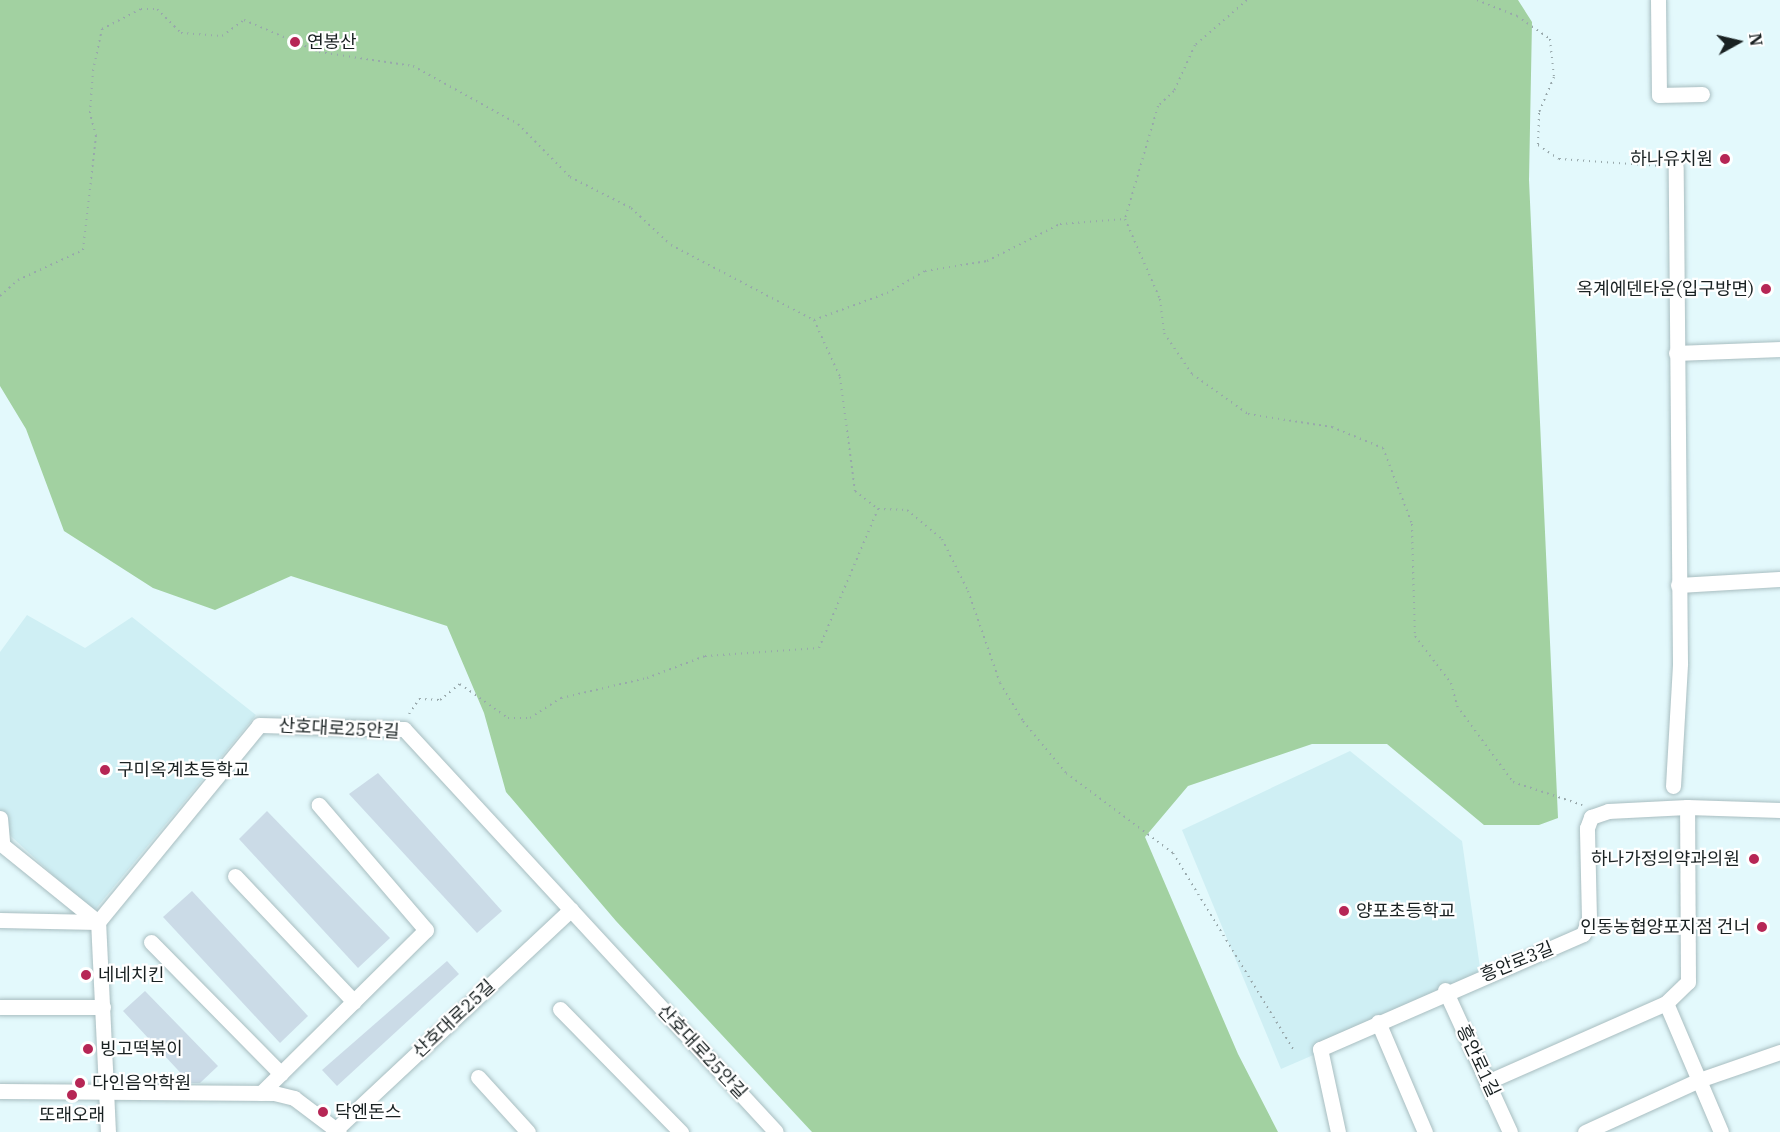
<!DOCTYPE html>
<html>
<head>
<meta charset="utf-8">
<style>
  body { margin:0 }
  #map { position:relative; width:1780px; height:1132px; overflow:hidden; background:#e3f9fc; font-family:"IBM Plex Serif","Noto Sans KR",serif }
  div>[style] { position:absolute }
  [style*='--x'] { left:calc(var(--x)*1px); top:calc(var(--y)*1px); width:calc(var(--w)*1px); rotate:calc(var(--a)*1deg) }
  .built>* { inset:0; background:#cfeff4 }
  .green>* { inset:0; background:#a2d1a1 }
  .building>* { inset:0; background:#cbdbe7 }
  .path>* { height:2px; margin-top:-1px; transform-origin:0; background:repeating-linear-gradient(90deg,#98a8ab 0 1.5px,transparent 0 6px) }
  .roads { filter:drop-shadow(0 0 2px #a8bdc0) drop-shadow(0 0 2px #a8bdc0) }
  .minor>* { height:15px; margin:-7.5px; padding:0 7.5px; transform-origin:7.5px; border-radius:7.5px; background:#fff }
  .dots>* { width:16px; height:16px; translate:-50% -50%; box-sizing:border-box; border:3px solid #fff; border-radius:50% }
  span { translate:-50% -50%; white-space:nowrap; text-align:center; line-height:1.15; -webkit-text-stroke:4.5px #fff; paint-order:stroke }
  .poi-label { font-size:18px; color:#192122 }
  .left { translate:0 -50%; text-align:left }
  .right { translate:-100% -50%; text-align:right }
  .street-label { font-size:18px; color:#192122 }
  .north { position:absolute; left:1708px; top:12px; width:60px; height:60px; -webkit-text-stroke:4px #fff; paint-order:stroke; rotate:82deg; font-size:16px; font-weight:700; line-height:24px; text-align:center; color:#192122 }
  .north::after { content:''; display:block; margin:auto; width:21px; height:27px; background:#192122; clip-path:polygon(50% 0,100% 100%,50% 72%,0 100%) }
</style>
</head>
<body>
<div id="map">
  <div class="built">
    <i style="clip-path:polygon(27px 615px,85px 648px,132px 617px,256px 715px,93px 912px,0 826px,0 652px)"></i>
    <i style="clip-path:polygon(1350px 751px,1462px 841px,1482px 982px,1281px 1069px,1182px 830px)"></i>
  </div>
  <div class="green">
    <i style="clip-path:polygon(0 0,1518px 0,1532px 22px,1529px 180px,1558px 818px,1539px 825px,1484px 825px,1387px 744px,1312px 744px,1188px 786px,1145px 837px,1238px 1054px,1278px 1132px,812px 1132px,616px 921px,506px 792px,484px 713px,447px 626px,291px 576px,215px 610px,153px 588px,64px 531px,26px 429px,0 386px)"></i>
  </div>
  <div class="building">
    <i style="clip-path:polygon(378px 773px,502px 911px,477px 933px,349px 794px)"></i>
    <i style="clip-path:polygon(267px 811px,390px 938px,358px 968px,239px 839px)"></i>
    <i style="clip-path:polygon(192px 891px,308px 1016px,280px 1043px,163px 917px)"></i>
    <i style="clip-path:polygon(447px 961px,459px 974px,337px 1086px,322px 1070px)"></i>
    <i style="clip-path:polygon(145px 991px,218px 1066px,200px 1083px,190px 1083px,123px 1011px)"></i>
  </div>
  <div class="path">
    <i style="--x:1247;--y:0;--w:69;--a:139.1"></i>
    <i style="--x:1195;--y:45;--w:51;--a:114.5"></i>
    <i style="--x:1174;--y:91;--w:22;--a:137"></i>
    <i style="--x:1158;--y:106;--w:118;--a:106.3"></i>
    <i style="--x:1125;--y:219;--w:87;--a:66.4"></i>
    <i style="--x:1160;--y:299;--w:34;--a:83"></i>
    <i style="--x:1164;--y:333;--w:50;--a:55.7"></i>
    <i style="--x:1192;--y:374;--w:69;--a:35.5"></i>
    <i style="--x:1248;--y:414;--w:85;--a:8.8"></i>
    <i style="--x:1332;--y:427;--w:55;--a:22.4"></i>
    <i style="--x:1383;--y:448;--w:81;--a:69.1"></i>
    <i style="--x:1412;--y:524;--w:112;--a:88.5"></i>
    <i style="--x:1415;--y:636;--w:59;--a:52.5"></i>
    <i style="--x:1451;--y:683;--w:24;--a:75"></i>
    <i style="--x:1457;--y:706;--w:94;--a:53.6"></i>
    <i style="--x:1513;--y:782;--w:73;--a:18.4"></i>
    <i style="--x:1477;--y:0;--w:43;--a:21.8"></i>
    <i style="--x:1517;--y:16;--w:40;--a:34.9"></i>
    <i style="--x:1550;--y:39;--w:38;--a:84"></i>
    <i style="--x:1554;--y:77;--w:39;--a:113"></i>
    <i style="--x:1539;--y:113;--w:32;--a:92"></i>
    <i style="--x:1538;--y:145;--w:25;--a:34"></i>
    <i style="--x:1559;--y:159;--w:102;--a:3.9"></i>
    <i style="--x:0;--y:296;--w:24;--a:-42"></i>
    <i style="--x:18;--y:280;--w:72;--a:-24.8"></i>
    <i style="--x:83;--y:250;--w:115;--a:-83.5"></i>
    <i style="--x:96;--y:136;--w:24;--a:-105"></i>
    <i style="--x:90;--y:113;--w:42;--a:-85.9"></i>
    <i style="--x:93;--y:71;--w:43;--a:-77.9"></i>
    <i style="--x:102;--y:29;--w:44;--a:-27.1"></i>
    <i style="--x:141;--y:9;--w:16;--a:0"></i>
    <i style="--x:157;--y:9;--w:34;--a:45"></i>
    <i style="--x:181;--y:33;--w:41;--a:4.2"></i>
    <i style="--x:222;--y:36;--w:27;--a:-36"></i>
    <i style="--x:244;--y:20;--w:82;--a:23.1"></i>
    <i style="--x:319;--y:52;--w:95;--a:8.5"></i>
    <i style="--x:413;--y:66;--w:120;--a:28.9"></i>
    <i style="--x:518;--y:124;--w:74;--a:45.5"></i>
    <i style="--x:570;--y:177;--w:68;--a:26.9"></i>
    <i style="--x:631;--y:208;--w:54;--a:42.8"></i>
    <i style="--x:671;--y:245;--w:161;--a:27.7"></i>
    <i style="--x:814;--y:320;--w:78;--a:-20.3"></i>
    <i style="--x:887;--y:293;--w:44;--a:-30.1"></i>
    <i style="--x:925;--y:271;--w:63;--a:-9.2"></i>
    <i style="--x:987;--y:261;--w:82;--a:-26.9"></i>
    <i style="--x:1060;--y:224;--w:65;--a:-4.4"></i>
    <i style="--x:814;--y:320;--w:63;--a:65.5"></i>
    <i style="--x:840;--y:377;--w:115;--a:82.5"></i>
    <i style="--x:855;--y:491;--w:29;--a:38"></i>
    <i style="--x:878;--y:509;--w:29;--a:2"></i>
    <i style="--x:907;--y:510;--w:45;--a:39.6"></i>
    <i style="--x:942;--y:539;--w:58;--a:63.4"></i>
    <i style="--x:968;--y:591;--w:97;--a:70.8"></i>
    <i style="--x:1000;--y:683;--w:44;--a:58.8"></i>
    <i style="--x:1023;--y:721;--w:67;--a:50.4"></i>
    <i style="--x:1066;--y:773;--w:134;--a:36.8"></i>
    <i style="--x:1173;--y:853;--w:230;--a:58.5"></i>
    <i style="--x:409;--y:714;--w:18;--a:-56"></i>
    <i style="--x:419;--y:699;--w:21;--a:3"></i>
    <i style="--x:440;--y:700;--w:26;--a:-39"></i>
    <i style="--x:460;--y:684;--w:59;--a:35.3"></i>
    <i style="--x:508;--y:718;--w:22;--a:0"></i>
    <i style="--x:530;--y:718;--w:37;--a:-33"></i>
    <i style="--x:561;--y:698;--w:88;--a:-13.1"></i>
    <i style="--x:647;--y:678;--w:62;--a:-20.8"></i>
    <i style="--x:705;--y:656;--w:114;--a:-4"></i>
    <i style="--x:819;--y:648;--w:151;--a:-67"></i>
  </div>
  <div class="roads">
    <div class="minor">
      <i style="--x:1658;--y:0;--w:95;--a:89.4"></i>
      <i style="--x:1659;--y:95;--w:43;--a:-1.3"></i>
      <i style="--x:1676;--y:353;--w:104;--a:-2.2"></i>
      <i style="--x:1678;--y:585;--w:102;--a:-3.4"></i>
      <i style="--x:1673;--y:786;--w:123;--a:-86.7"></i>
      <i style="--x:1680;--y:663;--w:496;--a:-90.5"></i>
      <i style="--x:0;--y:818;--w:25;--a:85"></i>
      <i style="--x:0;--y:843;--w:126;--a:38.9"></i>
      <i style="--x:235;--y:876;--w:173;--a:46.6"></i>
      <i style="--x:0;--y:920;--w:98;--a:1.2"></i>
      <i style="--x:151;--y:942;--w:185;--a:45.4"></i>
      <i style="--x:1445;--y:990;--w:156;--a:65.4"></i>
      <i style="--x:1666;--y:1003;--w:140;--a:66.9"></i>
      <i style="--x:0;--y:1007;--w:103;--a:0"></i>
      <i style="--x:560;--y:1009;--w:173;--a:45.5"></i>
      <i style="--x:1378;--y:1022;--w:120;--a:66.9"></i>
      <i style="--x:478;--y:1077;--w:74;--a:47.7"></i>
      <i style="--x:1487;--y:1082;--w:196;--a:-23.8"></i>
      <i style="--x:1666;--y:1003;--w:30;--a:-44"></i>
      <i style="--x:1688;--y:982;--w:175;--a:-90.3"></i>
      <i style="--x:0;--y:1091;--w:274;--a:0.4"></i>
      <i style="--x:274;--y:1093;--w:21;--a:14"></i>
      <i style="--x:294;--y:1098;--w:56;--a:37.1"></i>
      <i style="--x:261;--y:1093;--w:232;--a:-44.7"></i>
      <i style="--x:426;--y:930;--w:165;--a:-130.6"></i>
      <i style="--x:108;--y:1132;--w:210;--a:-92.7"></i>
      <i style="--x:98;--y:922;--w:254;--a:-50.7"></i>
      <i style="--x:259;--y:725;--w:145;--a:1.6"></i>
      <i style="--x:404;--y:729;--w:548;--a:47.29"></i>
      <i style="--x:333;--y:1132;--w:326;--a:-43.1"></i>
      <i style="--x:1338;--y:1132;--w:85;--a:-102.2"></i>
      <i style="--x:1320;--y:1049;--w:287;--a:-23.6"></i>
      <i style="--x:1583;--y:934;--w:16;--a:-68"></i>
      <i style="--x:1589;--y:919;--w:91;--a:-91.3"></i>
      <i style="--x:1587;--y:828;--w:12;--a:-70"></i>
      <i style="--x:1591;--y:817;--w:18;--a:-19"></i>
      <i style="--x:1608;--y:811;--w:79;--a:-2.9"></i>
      <i style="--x:1687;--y:807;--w:93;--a:1.8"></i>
      <i style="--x:1585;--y:1132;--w:125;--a:-24.5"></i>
      <i style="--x:1699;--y:1080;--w:86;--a:-19.1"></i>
    </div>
  </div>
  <div class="dots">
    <i style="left:295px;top:42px;background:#b62655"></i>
    <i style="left:1725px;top:159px;background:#b62655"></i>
    <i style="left:1766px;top:289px;background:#b62655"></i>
    <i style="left:105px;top:770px;background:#b62655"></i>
    <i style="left:1754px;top:859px;background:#b62655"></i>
    <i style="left:1344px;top:911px;background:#b62655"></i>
    <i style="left:1762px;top:927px;background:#b62655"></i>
    <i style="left:86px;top:975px;background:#b62655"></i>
    <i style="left:88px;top:1049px;background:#b62655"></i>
    <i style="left:80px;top:1083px;background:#b62655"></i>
    <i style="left:72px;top:1095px;background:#b62655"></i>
    <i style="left:323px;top:1112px;background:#b62655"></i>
  </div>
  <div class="poi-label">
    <span class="left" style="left:307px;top:42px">연봉산</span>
    <span class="right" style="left:1713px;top:159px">하나유치원</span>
    <span class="right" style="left:1754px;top:289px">옥계에덴타운(입구방면)</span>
    <span class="left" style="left:117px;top:770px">구미옥계초등학교</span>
    <span class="right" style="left:1740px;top:859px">하나가정의약과의원</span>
    <span class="left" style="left:1356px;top:911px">양포초등학교</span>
    <span class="right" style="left:1750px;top:927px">인동농협양포지점 건너</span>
    <span class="left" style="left:98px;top:975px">네네치킨</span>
    <span class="left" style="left:100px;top:1049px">빙고떡볶이</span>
    <span class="left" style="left:92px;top:1083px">다인음악학원</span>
    <span class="left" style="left:335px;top:1112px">닥엔돈스</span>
    <span style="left:72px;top:1115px">또래오래</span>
  </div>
  <div class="street-label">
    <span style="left:339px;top:729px;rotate:3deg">산호대로25안길</span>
    <span style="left:1517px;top:962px;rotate:-22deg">흥안로3길</span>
    <span style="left:454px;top:1019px;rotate:-43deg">산호대로25길</span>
    <span style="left:702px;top:1052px;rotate:47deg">산호대로25안길</span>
    <span style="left:1478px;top:1061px;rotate:65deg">흥안로1길</span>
  </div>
  <div class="north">N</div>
</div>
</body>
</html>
